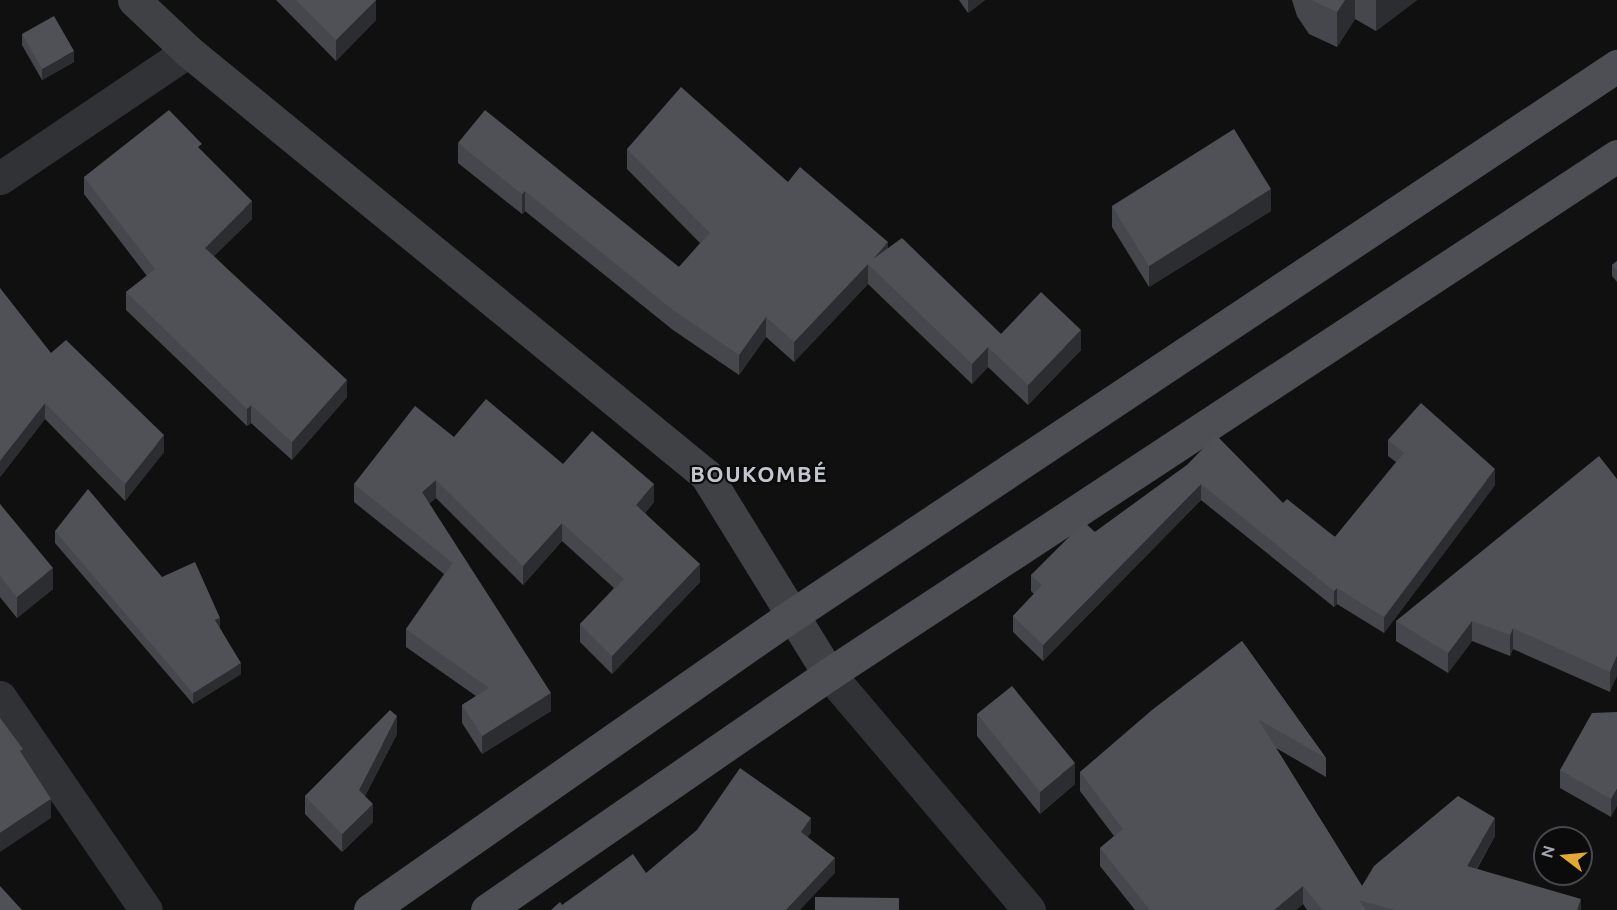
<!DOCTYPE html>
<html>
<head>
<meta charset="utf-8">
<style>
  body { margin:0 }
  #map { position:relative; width:1617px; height:910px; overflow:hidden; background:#101011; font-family:Ubuntu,sans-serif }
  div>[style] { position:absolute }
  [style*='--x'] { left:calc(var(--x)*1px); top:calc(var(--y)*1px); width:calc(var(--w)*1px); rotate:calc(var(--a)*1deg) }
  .minor>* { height:33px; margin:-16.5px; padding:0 16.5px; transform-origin:16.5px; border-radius:16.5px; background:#313236 }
  .secondary>* { height:33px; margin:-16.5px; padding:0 16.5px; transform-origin:16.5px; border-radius:16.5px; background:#3f4145 }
  .primary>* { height:33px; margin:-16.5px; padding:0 16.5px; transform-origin:16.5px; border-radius:16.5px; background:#4d4f54 }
  .wall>* { inset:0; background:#46474c }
  .shaded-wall>* { inset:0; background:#2c2d30 }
  .building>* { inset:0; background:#505157 }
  span { translate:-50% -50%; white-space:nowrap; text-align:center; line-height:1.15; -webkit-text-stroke:4.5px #0b0b0c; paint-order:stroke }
  .district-label { font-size:22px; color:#c2c5cd; font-weight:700; letter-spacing:1.5px }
  .north { position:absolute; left:1533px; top:826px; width:60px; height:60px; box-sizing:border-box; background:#0b0b0c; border:2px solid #47494e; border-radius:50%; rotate:286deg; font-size:16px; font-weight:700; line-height:24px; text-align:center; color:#a2a6b1 }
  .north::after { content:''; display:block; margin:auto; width:21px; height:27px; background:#e3a935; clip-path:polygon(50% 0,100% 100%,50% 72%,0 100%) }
</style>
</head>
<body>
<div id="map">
  <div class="minor">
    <i style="--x:0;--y:178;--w:227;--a:-34"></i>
    <i style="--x:829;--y:674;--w:309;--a:49.7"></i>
    <i style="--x:0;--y:697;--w:258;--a:55.6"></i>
  </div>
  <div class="secondary">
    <i style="--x:134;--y:0;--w:74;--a:43.4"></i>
    <i style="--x:188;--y:51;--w:669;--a:39.3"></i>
    <i style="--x:706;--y:475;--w:234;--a:58.3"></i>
  </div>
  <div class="primary">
    <i style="--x:370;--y:910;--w:506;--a:-34.95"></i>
    <i style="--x:785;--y:620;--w:1000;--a:-33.66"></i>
    <i style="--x:487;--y:910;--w:416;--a:-34.6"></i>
    <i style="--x:829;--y:674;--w:943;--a:-33.32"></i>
  </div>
  <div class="wall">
    <i style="clip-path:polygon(276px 0,376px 0,376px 20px,336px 61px)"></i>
    <i style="clip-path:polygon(959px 0,985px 0,968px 13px)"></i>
    <i style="clip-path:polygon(1292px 0,1417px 0,1376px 31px,1355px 19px,1337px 47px,1309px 34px,1297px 16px)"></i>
    <i style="clip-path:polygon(22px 34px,74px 62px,42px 80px,22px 45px)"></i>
    <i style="clip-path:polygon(458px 143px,679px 267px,700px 243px,627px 169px,627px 149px,788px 182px,888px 248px,1001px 334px,1081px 350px,1028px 405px,988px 367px,972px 384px,868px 284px,794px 362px,766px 337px,739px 375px,673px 330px,525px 211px,522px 214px,458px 163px)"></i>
    <i style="clip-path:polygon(202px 151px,252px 219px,214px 256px,347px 397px,292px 460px,251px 423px,247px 426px,126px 310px,126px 292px,147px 276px,84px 194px,84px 177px)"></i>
    <i style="clip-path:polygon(1112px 206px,1271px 211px,1149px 287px,1112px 227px)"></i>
    <i style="clip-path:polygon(1617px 261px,1617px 282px,1612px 276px,1612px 265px)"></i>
    <i style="clip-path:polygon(51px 353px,164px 452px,125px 501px,45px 419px,0 477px)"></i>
    <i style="clip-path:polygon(454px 437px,563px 464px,654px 502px,645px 513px,700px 582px,612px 674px,580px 642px,580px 624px,614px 588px,562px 541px,523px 585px,436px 498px,429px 503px,551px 711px,482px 754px,462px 723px,462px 705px,476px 696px,406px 647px,406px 629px,444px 574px,354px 502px,354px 484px)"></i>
    <i style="clip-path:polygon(1388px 440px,1495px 485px,1384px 633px,1337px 604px,1334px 607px,1201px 500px,1043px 661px,1013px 632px,1013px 616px,1034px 594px,1031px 591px,1031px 575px,1095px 532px,1187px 465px,1283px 503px,1335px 537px,1396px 462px,1388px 456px)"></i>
    <i style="clip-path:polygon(1617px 479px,1610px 692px,1513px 649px,1510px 656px,1472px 641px,1448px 673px,1396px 641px,1396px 621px)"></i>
    <i style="clip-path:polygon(0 504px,53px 589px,17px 618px,0 597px)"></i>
    <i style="clip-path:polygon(55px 531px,162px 577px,220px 629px,241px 674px,193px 704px,55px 543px)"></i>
    <i style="clip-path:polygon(1242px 641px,1326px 758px,1326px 777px,1276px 748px,1362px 886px,1495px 836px,1477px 869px,1581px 910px,1307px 910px,1303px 904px,1296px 910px,1135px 910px,1100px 866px,1100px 848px,1114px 836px,1080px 791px,1080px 772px)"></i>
    <i style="clip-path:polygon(1617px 712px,1611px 817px,1560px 788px,1560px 770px)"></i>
    <i style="clip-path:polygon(977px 714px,1075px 784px,1040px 814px,977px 736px)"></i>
    <i style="clip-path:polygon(397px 734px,365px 796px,373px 822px,342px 852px,305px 814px,305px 796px)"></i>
  </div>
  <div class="shaded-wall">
    <i style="clip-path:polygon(376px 0,376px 20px,336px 61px,336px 40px)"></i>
    <i style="clip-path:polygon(968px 0,985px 0,968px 13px)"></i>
    <i style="clip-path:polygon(1345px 0,1355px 0,1355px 19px,1337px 47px,1337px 12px)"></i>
    <i style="clip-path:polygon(1376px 0,1417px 0,1376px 31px)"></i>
    <i style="clip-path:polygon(74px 51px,74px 62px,42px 80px,42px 69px)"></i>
    <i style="clip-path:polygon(1271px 189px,1271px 211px,1149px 287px,1149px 266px)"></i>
    <i style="clip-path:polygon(525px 191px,525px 211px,522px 214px,522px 194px)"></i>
    <i style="clip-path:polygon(252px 201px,252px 219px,205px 265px,205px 248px)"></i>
    <i style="clip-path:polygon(888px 242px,888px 262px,873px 259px)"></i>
    <i style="clip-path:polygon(868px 264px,868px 284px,794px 362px,794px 342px)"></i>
    <i style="clip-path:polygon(766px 317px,766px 337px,739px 375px,739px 355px)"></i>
    <i style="clip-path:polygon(1081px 330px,1081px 350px,1028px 405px,1028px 385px)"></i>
    <i style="clip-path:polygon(988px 347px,988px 367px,972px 384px,972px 364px)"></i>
    <i style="clip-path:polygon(347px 380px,347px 397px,292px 460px,292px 442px)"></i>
    <i style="clip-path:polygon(45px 403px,45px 419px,0 477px,0 461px)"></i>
    <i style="clip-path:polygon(251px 405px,251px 423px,247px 426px,247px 409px)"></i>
    <i style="clip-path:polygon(164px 435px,164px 452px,125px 501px,125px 484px)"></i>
    <i style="clip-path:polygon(1495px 469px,1495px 485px,1384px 633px,1384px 617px)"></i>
    <i style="clip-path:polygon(436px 480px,436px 498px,422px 510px,422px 492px)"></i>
    <i style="clip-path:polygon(654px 484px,654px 502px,636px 523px,636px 505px)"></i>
    <i style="clip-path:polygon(1201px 484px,1201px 500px,1043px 661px,1043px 645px)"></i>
    <i style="clip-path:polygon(562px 523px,562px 541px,523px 585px,523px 566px)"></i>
    <i style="clip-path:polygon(700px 564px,700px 582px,612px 674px,612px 656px)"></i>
    <i style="clip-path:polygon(53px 568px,53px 589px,17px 618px,17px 597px)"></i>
    <i style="clip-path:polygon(1337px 588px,1337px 604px,1334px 607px,1334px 591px)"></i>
    <i style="clip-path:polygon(220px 618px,220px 629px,215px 620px)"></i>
    <i style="clip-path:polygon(1472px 621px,1472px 641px,1448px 673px,1448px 653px)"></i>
    <i style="clip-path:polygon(1513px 628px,1513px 649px,1510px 656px,1510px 635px)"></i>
    <i style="clip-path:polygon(1617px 656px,1617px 676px,1610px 692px,1610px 672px)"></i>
    <i style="clip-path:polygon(241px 663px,241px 674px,193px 704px,193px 693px)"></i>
    <i style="clip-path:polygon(551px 693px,551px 711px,482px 754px,482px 736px)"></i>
    <i style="clip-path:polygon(397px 716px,397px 734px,359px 808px,359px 790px)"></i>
    <i style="clip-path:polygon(1075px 763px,1075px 784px,1040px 814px,1040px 792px)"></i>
    <i style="clip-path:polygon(1617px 789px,1617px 806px,1611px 817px,1611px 799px)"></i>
    <i style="clip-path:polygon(51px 799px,51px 818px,0 852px,0 833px)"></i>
    <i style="clip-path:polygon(373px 804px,373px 822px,342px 852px,342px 834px)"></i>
    <i style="clip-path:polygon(811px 818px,811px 833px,801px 846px,801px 832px)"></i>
    <i style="clip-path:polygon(1495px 818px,1495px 836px,1467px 885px,1467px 866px)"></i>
    <i style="clip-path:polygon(835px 858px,835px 873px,800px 910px,786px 910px)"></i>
    <i style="clip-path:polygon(1303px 886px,1303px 904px,1296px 910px,1274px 910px)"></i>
    <i style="clip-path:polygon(1581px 899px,1581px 910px,1577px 910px)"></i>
  </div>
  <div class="building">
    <i style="clip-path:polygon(296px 0,376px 0,336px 40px)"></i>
    <i style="clip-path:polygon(1311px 0,1345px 0,1337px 12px)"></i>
    <i style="clip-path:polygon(54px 16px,74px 51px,42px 69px,22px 34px)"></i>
    <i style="clip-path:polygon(681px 87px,788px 182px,800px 167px,888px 242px,873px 259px,902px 238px,1001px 334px,1041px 292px,1081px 330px,1028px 385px,988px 347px,972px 364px,868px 264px,794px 342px,766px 317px,739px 355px,673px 310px,525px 191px,522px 194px,458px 143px,485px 110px,679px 267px,710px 233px,627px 149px)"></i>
    <i style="clip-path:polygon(169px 110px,202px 144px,198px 147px,252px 201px,205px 248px,347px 380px,292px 442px,251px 405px,247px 409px,126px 292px,155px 269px,84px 177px)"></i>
    <i style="clip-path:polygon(1234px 129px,1271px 189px,1149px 266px,1112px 206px)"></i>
    <i style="clip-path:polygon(1617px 261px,1617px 271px,1612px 265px)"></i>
    <i style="clip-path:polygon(0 288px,51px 353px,66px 340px,164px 435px,125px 484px,45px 403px,0 461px)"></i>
    <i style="clip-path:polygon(486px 399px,563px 464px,592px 431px,654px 484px,636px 505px,700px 564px,612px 656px,580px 624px,624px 579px,562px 523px,523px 566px,436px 480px,422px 492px,551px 693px,482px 736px,462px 705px,489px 688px,406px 629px,453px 563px,354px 484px,415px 406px,454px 437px)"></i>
    <i style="clip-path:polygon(1421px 403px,1495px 469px,1384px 617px,1337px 588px,1334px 591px,1201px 484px,1043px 645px,1013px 616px,1042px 585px,1031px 575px,1084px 522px,1095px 532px,1187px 465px,1216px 435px,1283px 503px,1287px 499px,1335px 537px,1404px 453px,1388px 440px)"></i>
    <i style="clip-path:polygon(1599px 456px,1617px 479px,1617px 656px,1610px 672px,1513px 628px,1510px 635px,1472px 621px,1448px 653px,1396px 621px)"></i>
    <i style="clip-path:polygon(88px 489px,162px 577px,195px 562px,220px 618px,215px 620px,241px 663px,193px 693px,55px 531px)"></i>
    <i style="clip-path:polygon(0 504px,53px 568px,17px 597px,0 576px)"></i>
    <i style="clip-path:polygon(1242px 641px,1326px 758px,1258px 719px,1362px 886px,1374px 866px,1458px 796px,1495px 818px,1467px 866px,1581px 899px,1577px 910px,1394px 910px,1359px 900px,1366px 910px,1323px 910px,1303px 886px,1274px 910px,1150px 910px,1100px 848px,1123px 829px,1080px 772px,1152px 710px)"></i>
    <i style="clip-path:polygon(1012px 686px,1075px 763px,1040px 792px,977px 714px)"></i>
    <i style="clip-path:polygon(390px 710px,397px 716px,359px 790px,373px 804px,342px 834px,305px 796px)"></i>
    <i style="clip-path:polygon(1617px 712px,1617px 789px,1611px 799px,1560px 770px,1592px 713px)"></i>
    <i style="clip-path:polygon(0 718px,23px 749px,20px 751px,51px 799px,0 833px)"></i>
    <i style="clip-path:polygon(740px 768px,811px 818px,801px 832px,835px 858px,786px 910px,551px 910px,560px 902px,562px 905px,633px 854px,646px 873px,697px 830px)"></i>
    <i style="clip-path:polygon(0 886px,22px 910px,0 910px)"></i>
    <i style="clip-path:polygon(815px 897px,899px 898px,899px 910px,815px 910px)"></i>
  </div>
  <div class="district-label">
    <span style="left:759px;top:474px">BOUKOMBÉ</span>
  </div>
  <div class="north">N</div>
</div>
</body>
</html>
